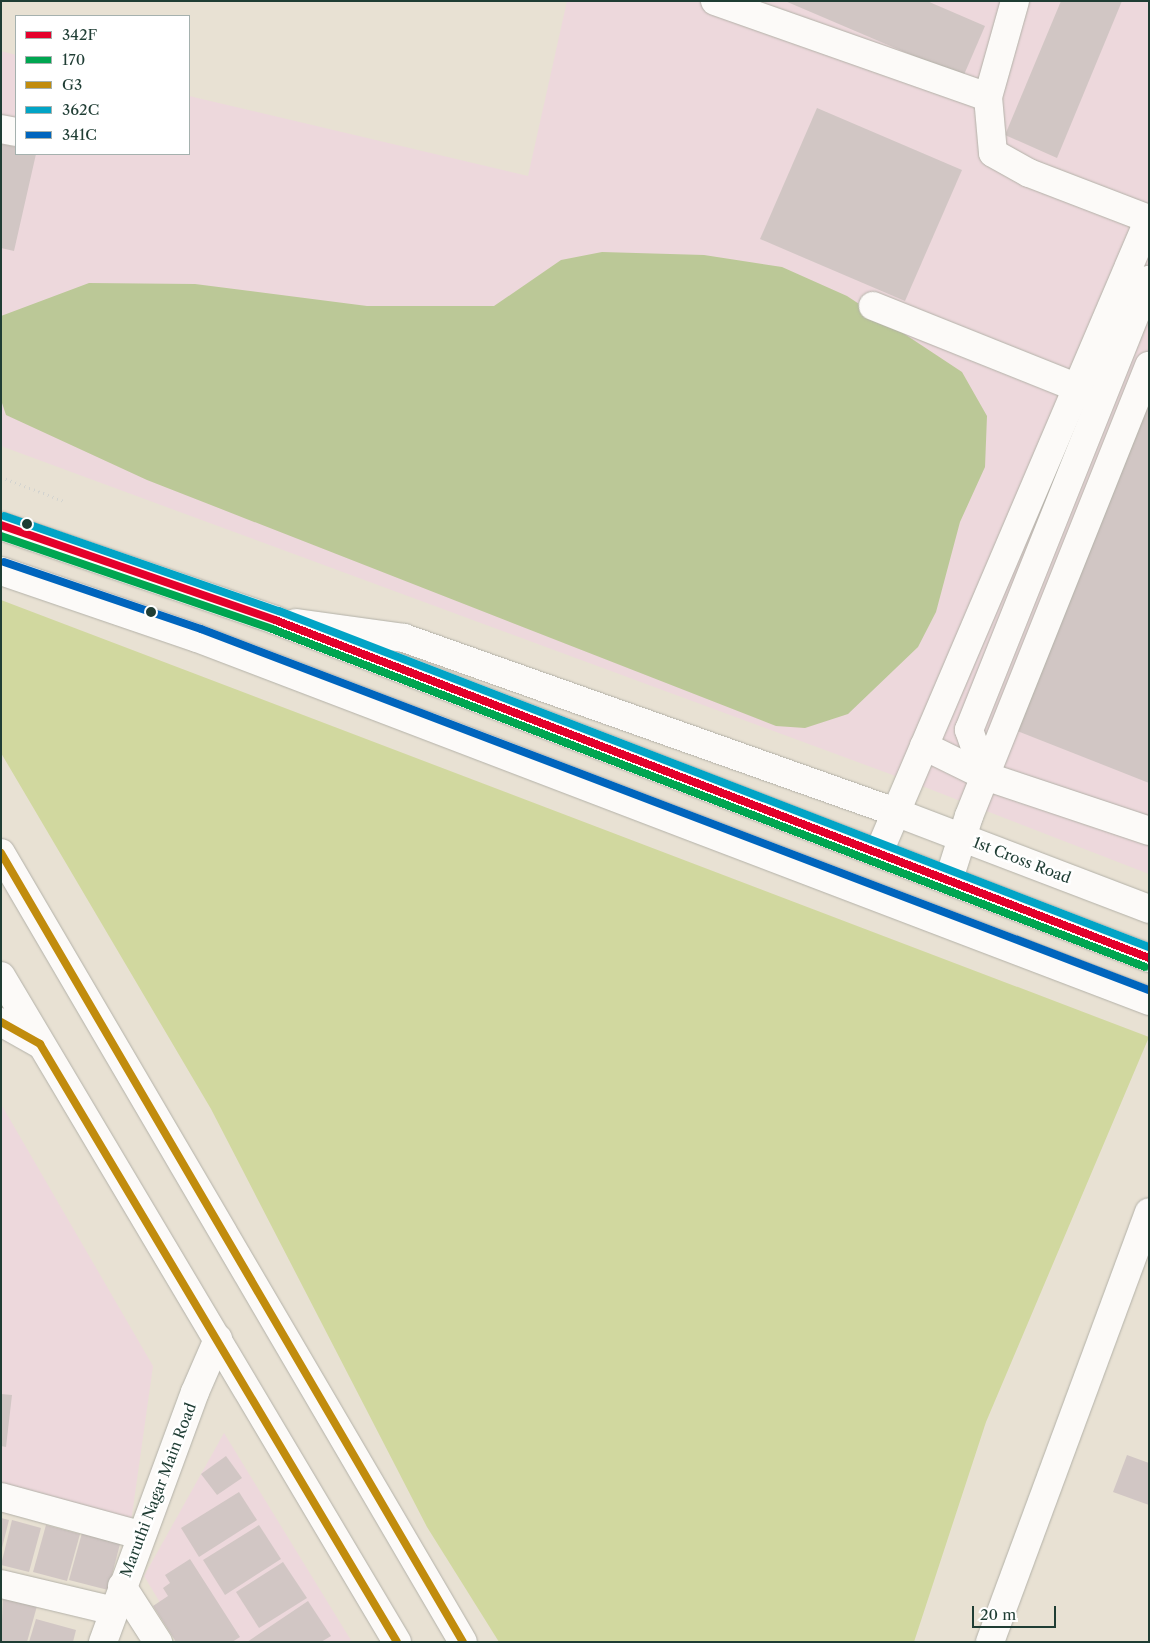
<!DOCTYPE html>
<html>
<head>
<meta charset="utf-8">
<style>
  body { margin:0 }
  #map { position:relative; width:1150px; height:1643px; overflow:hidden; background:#e8e1d3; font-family:"Libre Caslon Text",serif }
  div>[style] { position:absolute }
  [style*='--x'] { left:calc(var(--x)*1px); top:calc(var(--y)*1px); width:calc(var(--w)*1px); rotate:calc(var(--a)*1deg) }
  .built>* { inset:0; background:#edd8dc }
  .green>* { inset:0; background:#d1d89f }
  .forest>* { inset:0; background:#bbc897 }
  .building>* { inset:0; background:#d1c6c4 }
  .path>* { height:3px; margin-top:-1.5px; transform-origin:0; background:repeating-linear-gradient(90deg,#d3d3cf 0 1px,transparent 0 5px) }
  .roads { filter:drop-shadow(0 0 1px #b3b1a8) drop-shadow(0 0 1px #b3b1a8) }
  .minor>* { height:28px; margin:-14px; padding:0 14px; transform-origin:14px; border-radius:14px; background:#fcfaf8 }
  .major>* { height:28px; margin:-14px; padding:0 14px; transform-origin:14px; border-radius:14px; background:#fcfaf8 }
  .bus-1>* { height:8px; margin:-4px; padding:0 4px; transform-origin:4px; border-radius:4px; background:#e4002b }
  .bus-2>* { height:8px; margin:-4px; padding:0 4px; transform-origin:4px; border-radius:4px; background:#00a651 }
  .bus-3>* { height:8px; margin:-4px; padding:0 4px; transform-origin:4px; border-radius:4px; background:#c18c0d }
  .bus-4>* { height:8px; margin:-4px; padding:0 4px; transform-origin:4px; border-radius:4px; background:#02a4c6 }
  .bus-5>* { height:8px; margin:-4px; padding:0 4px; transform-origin:4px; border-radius:4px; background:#0065bd }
  .dots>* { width:14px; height:14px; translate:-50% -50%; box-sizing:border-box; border:2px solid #fff; border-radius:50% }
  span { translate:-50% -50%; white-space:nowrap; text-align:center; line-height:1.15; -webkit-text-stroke:5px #fff; paint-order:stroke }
  .street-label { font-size:15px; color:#1f3d34 }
  .frame { position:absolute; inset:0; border:2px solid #1f3d34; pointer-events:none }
  .legend { position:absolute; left:15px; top:15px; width:175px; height:140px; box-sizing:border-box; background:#fff; border:1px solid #a5b1ae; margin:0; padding:6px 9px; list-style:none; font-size:15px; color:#1f3d34 }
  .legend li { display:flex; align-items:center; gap:10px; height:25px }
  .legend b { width:25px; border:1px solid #a5b1ae }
  .scale { position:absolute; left:972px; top:1606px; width:84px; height:22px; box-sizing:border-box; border:2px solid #1f3d34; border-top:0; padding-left:6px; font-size:15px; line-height:18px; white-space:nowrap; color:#1f3d34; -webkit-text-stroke:4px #fff; paint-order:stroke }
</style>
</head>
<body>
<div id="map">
  <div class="built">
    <i style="clip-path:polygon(567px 1px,1149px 1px,1149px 874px,909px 781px,1px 446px,1px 51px,16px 55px,16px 154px,189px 154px,189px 96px,528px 176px)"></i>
    <i style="clip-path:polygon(1px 1104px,153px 1366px,131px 1522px,1px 1487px)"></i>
    <i style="clip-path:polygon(224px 1433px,352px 1642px,184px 1642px,144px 1576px)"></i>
  </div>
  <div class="green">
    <i style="clip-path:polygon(1px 600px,1149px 1037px,986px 1422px,914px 1642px,499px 1642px,427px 1527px,211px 1109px,1px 753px)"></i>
  </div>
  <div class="forest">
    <i style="clip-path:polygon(602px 252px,704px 255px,782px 267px,847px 296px,962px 372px,987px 416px,985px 467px,960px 522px,936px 612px,918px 647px,848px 714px,805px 728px,776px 726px,147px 480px,6px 415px,1px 400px,1px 316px,89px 283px,195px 284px,367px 306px,494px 306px,561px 260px)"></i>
  </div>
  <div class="building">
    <i style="clip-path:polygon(785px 1px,927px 1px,985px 26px,963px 77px)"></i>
    <i style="clip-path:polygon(1061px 1px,1122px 1px,1057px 158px,1005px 135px)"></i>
    <i style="clip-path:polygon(817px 108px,962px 170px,905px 301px,760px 239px)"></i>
    <i style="clip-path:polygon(1px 144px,16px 147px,16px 154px,36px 154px,14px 251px,1px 248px)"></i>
    <i style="clip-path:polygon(1149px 389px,1149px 783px,1015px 730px)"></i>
    <i style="clip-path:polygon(1px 1394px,12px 1395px,6px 1447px,1px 1446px)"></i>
    <i style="clip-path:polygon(1127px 1455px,1149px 1463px,1149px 1505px,1113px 1492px)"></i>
    <i style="clip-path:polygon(226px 1456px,242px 1478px,217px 1495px,201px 1474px)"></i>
    <i style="clip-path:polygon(239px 1492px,257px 1520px,199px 1557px,181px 1528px)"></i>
    <i style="clip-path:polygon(1px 1518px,9px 1520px,2px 1548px,1px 1547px)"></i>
    <i style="clip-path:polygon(12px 1520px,41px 1528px,29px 1572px,1px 1565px)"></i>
    <i style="clip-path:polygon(46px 1525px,80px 1534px,67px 1581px,33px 1572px)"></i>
    <i style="clip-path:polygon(259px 1525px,281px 1559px,225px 1595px,203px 1560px)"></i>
    <i style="clip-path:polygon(82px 1533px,120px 1544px,108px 1590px,69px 1580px)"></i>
    <i style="clip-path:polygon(190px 1559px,240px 1637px,232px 1642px,176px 1642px,153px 1606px,168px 1596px,163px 1588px,170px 1583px,165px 1575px)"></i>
    <i style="clip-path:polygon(283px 1562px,307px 1598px,259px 1628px,236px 1592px)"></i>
    <i style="clip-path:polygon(3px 1597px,37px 1606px,27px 1642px,1px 1642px)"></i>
    <i style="clip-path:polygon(308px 1601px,331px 1636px,321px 1642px,247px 1642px)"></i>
    <i style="clip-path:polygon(36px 1619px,76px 1630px,73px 1642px,29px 1642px)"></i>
  </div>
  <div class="path">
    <i style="--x:1;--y:477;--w:67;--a:20.9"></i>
  </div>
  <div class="roads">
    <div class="minor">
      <i style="--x:715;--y:1;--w:289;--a:19.4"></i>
      <i style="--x:1015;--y:1;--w:100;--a:105.7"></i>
      <i style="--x:988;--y:97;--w:56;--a:84.9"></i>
      <i style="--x:993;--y:153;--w:41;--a:29.1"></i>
      <i style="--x:1029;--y:173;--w:129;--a:21"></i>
      <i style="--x:1;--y:129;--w:15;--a:11"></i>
      <i style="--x:873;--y:306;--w:237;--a:21.8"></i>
      <i style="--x:296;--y:623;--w:109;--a:7.9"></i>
      <i style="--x:404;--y:638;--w:521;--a:19.51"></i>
      <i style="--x:895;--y:812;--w:272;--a:20.9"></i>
      <i style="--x:924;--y:746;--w:68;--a:26.2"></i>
      <i style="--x:985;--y:776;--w:173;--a:18.5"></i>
      <i style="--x:985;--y:776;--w:49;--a:-109.2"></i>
      <i style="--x:969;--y:730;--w:485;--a:-68.2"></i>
      <i style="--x:879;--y:852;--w:688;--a:-66.9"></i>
      <i style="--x:949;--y:879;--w:66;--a:-72.4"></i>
      <i style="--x:969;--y:816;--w:485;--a:-68.2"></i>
      <i style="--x:1;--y:1022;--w:45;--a:29.4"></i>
      <i style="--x:1;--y:1497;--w:144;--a:15.3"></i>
      <i style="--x:1;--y:1584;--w:116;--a:13.4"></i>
      <i style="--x:122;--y:1586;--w:67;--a:57.3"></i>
      <i style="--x:990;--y:1642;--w:458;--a:-69.7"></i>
    </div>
    <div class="major">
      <i style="--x:1;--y:526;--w:290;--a:18.9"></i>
      <i style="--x:275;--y:620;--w:937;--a:21.14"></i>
      <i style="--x:1;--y:571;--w:207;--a:18.9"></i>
      <i style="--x:197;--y:638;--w:1019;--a:20.87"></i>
      <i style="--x:1;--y:853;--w:914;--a:59.65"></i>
      <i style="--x:1;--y:976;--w:775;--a:59.26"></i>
      <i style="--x:103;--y:1642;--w:266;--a:-69.8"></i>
      <i style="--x:195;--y:1392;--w:58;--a:-66.5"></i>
    </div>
  </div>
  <div class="bus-1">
    <i style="--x:1;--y:525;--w:290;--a:19.1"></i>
    <i style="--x:275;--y:620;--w:937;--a:21.14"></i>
  </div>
  <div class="bus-2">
    <i style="--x:1;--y:536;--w:287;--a:18.9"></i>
    <i style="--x:272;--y:629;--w:936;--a:21.16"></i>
  </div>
  <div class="bus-3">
    <i style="--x:1;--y:853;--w:914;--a:59.65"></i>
    <i style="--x:1;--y:1022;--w:45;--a:29.4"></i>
    <i style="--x:40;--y:1044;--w:696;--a:59.16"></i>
  </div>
  <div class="bus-4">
    <i style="--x:4;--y:516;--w:291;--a:19.1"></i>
    <i style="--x:279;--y:611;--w:933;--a:21.12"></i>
  </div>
  <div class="bus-5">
    <i style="--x:4;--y:562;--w:208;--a:18.8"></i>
    <i style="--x:201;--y:629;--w:1014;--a:20.85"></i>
  </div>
  <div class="dots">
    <i style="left:27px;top:524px;background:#1f3d34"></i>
    <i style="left:151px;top:612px;background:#1f3d34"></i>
  </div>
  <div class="street-label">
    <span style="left:1022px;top:860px;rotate:21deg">1st Cross Road</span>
    <span style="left:158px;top:1490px;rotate:-69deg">Maruthi Nagar Main Road</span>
  </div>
  <div class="frame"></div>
  <ul class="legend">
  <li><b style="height:6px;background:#e4002b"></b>342F</li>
  <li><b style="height:6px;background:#00a651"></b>170</li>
  <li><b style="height:6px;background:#c18c0d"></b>G3</li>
  <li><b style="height:6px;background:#02a4c6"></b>362C</li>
  <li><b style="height:6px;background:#0065bd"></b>341C</li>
  </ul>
  <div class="scale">20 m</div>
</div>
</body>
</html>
